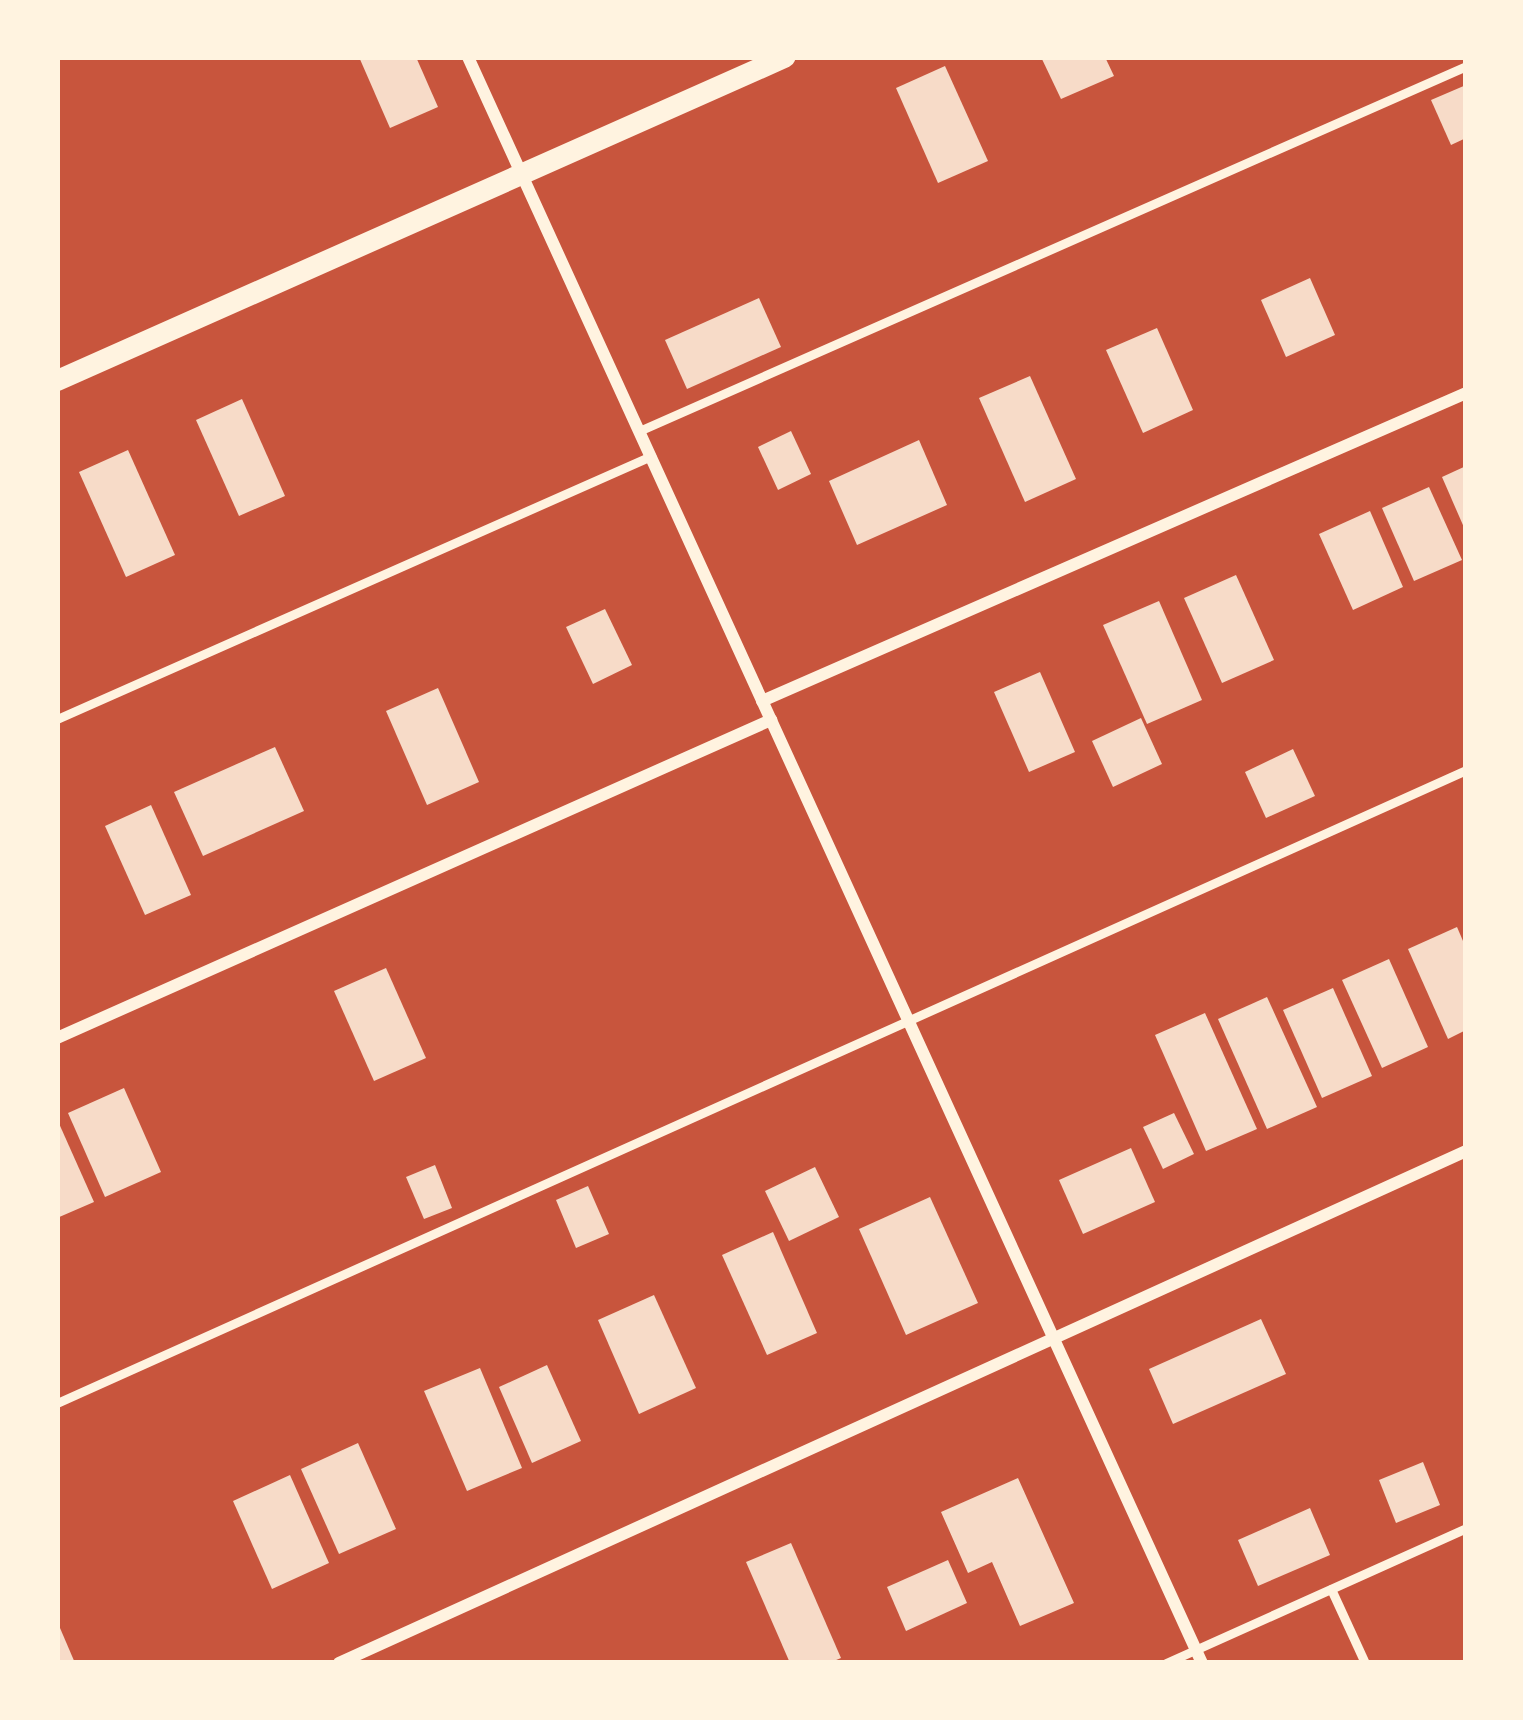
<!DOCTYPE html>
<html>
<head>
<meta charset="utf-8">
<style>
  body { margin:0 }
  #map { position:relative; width:1523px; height:1720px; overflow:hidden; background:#c8553d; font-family:Lora,serif }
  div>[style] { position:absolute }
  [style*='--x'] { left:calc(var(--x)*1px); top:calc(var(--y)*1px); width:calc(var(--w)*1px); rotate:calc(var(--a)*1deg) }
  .building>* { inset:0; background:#f7dbc8 }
  .service>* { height:9px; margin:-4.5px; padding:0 4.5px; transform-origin:4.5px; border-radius:4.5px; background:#fff3e0 }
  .minor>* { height:12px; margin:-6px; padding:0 6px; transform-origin:6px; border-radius:6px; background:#fff3e0 }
  .tertiary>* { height:21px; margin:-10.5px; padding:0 10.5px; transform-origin:10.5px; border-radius:10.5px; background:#fff3e0 }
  span { translate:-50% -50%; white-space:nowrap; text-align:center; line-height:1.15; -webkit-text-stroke:12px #fff3e0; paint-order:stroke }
  .frame { position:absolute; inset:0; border:60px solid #fff3e0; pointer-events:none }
</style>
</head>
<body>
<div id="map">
  <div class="building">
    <i style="clip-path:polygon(359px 57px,416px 57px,438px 107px,390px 128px)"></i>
    <i style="clip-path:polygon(1041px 57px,1105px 57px,1114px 76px,1061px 99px)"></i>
    <i style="clip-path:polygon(945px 66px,988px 161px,938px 183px,896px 88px)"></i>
    <i style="clip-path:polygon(1466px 85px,1466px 138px,1451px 145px,1431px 100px)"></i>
    <i style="clip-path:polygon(1310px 278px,1335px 335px,1286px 357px,1261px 300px)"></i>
    <i style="clip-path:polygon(759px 298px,781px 347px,687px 389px,665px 340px)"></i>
    <i style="clip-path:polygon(1157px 328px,1193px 410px,1143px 433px,1106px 350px)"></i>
    <i style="clip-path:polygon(1030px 376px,1076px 479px,1025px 502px,979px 398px)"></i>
    <i style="clip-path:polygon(242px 399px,285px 496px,239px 516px,196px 420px)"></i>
    <i style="clip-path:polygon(791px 431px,811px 474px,778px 490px,758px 447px)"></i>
    <i style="clip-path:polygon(919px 440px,947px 505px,857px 545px,829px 481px)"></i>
    <i style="clip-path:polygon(128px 450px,175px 555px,126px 577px,79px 472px)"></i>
    <i style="clip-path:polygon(1466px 466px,1466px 532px,1442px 477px)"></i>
    <i style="clip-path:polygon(1429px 487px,1462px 560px,1414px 581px,1382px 508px)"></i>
    <i style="clip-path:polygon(1370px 511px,1403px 587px,1353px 610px,1319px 534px)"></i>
    <i style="clip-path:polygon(1236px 575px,1274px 660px,1222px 683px,1184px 598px)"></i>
    <i style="clip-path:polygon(1159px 601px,1202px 700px,1147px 724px,1103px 625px)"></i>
    <i style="clip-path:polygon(605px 609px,632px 665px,593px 684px,566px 627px)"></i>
    <i style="clip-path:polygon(1040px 672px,1075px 752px,1029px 772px,994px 692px)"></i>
    <i style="clip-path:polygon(438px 688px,479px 782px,427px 805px,386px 711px)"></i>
    <i style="clip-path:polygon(1141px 718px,1162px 764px,1113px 787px,1092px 741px)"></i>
    <i style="clip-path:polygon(275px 747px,304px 811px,203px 856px,174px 792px)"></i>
    <i style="clip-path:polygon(1293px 749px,1315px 796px,1266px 818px,1245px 772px)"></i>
    <i style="clip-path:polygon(151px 805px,191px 895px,145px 915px,105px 826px)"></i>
    <i style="clip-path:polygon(1457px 927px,1466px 948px,1466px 1030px,1448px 1039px,1408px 949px)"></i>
    <i style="clip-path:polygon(1389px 959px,1428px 1047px,1382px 1068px,1342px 980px)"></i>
    <i style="clip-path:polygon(386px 968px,426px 1058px,374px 1081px,334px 991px)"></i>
    <i style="clip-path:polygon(1333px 988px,1372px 1076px,1322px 1098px,1283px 1010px)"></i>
    <i style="clip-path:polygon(1267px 997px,1317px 1107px,1267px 1129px,1218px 1019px)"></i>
    <i style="clip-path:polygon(1205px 1013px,1257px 1129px,1206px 1151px,1155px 1035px)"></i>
    <i style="clip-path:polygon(124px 1088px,161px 1172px,105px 1197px,68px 1113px)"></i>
    <i style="clip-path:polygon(1174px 1113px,1194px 1154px,1163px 1169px,1143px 1127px)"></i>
    <i style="clip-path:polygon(57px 1119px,94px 1202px,57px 1218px)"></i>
    <i style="clip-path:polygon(1131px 1148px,1155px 1202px,1083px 1234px,1059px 1180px)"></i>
    <i style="clip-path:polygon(435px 1165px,452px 1208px,424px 1219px,406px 1177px)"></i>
    <i style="clip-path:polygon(815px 1167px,839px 1217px,789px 1241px,765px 1191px)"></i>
    <i style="clip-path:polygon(588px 1186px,609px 1234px,576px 1248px,556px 1200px)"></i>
    <i style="clip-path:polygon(930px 1197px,978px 1303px,906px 1335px,859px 1229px)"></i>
    <i style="clip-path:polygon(773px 1232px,817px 1333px,767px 1355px,722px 1255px)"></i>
    <i style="clip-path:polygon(654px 1295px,696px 1388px,639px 1414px,598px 1320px)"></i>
    <i style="clip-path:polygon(1261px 1319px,1286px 1374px,1173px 1424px,1149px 1369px)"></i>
    <i style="clip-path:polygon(547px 1365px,581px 1441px,532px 1463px,499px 1387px)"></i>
    <i style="clip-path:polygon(480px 1368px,522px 1468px,467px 1491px,424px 1391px)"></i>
    <i style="clip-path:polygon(358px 1443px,396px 1529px,339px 1554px,301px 1469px)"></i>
    <i style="clip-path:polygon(1423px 1462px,1440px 1505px,1396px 1523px,1379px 1480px)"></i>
    <i style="clip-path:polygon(290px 1475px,329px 1563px,272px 1589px,233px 1501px)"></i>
    <i style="clip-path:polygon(1018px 1478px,1074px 1603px,1020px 1626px,992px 1562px,968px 1573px,941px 1512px)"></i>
    <i style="clip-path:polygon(1310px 1508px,1330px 1555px,1258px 1586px,1238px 1540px)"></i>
    <i style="clip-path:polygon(791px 1543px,841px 1658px,829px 1663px,790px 1663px,746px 1562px)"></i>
    <i style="clip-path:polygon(948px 1560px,967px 1603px,906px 1631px,887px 1587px)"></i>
    <i style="clip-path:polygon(57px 1621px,75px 1663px,57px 1663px)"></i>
  </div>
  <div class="service">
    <i style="--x:639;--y:431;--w:904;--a:-23.81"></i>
    <i style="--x:57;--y:719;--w:650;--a:-23.88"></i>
    <i style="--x:57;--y:1403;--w:1545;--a:-24.19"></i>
    <i style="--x:1331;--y:1589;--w:81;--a:65.3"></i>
    <i style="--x:1166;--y:1663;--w:329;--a:-24.2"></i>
  </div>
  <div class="minor">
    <i style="--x:468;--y:57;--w:1766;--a:65.44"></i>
    <i style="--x:762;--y:701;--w:768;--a:-23.63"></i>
    <i style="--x:57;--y:1038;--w:782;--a:-24.01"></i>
    <i style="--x:339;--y:1663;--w:1238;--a:-24.43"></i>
  </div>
  <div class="tertiary">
    <i style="--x:57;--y:380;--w:796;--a:-23.96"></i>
  </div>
  <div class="frame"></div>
</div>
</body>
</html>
